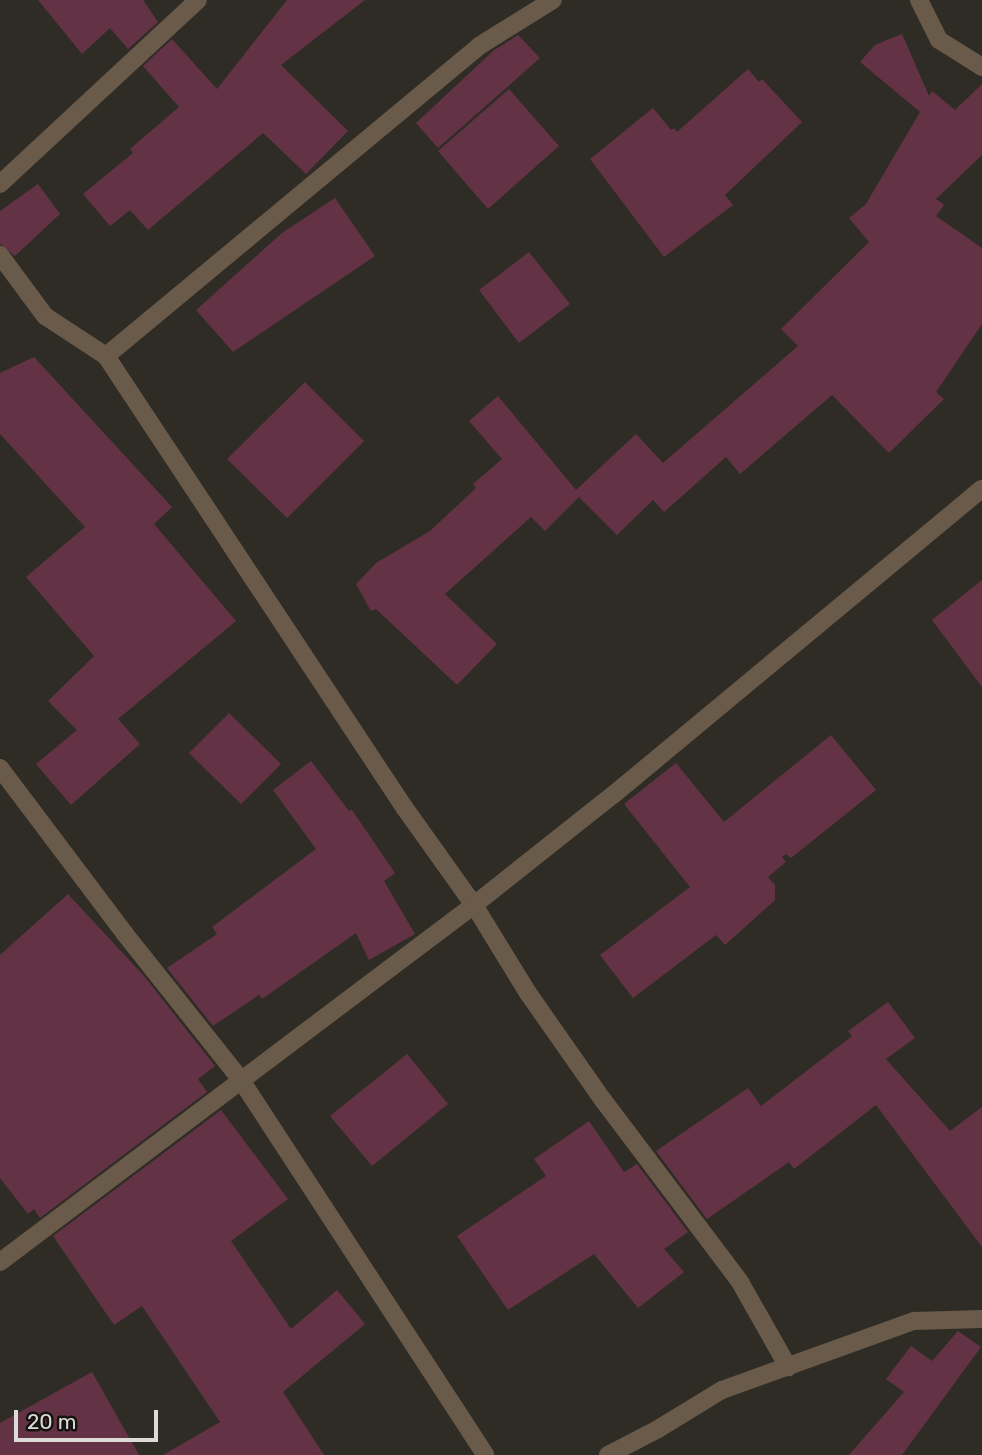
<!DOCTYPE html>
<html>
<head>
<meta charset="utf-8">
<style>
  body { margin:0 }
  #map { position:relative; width:982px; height:1455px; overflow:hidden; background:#2f2c26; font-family:Rubik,sans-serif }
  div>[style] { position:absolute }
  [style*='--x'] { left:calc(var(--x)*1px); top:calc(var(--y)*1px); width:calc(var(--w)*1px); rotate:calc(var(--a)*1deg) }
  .building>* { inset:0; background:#633345 }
  .minor>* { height:18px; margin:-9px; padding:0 9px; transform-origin:9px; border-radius:9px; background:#695a49 }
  span { translate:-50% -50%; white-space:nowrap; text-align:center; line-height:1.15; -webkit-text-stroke:5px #161412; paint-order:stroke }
  .scale { position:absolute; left:14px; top:1410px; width:144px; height:32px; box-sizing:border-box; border:4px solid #dddbd7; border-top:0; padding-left:9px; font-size:21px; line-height:24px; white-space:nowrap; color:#dddbd7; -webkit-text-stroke:5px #161412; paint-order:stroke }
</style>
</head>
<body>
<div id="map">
  <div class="building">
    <i style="clip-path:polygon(38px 0,143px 0,158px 22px,128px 49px,110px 28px,82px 54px)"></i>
    <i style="clip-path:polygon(287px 0,365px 0,281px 65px,348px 131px,306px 174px,263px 133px,148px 230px,130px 210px,110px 226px,83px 194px,133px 153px,130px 149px,179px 107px,143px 66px,172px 39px,217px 89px)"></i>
    <i style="clip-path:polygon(902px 34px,929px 96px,932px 91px,955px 110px,982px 84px,982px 155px,936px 199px,944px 205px,936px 216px,982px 248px,982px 324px,936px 392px,944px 399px,889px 453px,832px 395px,740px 474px,726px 457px,664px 512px,653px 500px,617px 535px,579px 497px,545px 531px,531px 517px,445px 594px,497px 644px,457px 685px,376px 609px,371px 611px,356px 584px,376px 563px,430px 531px,476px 488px,473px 484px,502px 459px,469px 421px,498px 396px,576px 490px,636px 434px,663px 463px,798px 346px,781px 329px,869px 242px,849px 218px,866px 204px,920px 112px,860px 62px,875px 45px)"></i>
    <i style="clip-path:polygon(518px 35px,540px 58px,438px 148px,416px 123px,493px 51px)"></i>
    <i style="clip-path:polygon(748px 69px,759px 82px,762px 79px,802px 122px,725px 195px,733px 205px,664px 257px,590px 159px,653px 108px,671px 130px,674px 128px,677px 132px)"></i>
    <i style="clip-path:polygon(509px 89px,559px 146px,488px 209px,438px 151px)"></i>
    <i style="clip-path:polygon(38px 184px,60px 214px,15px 256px,0 244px,0 211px)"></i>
    <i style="clip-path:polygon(335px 198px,375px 256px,233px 352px,196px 310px,282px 233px)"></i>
    <i style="clip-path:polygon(529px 252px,570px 304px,519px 343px,479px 290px)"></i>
    <i style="clip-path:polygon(34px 357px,172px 507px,154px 524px,236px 621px,118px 719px,140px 744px,71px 805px,36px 764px,77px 730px,48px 701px,94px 656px,26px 577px,85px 527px,0 434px,0 373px)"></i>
    <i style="clip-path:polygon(305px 382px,364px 441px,287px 518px,227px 459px)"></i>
    <i style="clip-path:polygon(982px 580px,982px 687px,932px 620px)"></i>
    <i style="clip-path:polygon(229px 713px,281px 764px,241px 804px,189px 753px)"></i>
    <i style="clip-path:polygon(831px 735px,876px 790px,791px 858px,786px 854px,782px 857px,786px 862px,768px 877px,775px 885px,775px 900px,725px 945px,716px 935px,633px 998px,600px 955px,690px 887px,624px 804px,676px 763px,724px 822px)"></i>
    <i style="clip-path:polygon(311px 761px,349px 811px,352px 810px,395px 873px,384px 881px,415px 934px,369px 960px,356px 933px,262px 999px,259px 995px,213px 1026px,167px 968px,217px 934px,212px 927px,316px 849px,273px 790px)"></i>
    <i style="clip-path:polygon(68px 894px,144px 976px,215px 1066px,198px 1079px,207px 1092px,40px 1218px,34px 1209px,28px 1214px,0 1178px,0 955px)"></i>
    <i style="clip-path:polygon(888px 1002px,915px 1038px,886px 1059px,950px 1131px,982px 1107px,982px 1247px,876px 1105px,794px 1169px,789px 1162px,707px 1219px,656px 1151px,748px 1088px,761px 1106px,852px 1036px,848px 1031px)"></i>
    <i style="clip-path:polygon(407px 1054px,448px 1104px,372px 1166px,330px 1116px)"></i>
    <i style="clip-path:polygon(221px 1110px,288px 1199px,231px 1241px,291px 1329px,337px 1290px,365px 1324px,283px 1392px,324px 1455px,163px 1455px,220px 1422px,142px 1306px,114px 1325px,53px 1236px)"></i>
    <i style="clip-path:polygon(589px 1121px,624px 1172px,637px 1164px,688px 1232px,664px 1249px,684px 1272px,638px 1308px,594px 1254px,508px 1310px,457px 1236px,546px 1176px,534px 1159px)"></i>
    <i style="clip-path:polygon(958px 1331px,981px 1347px,902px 1455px,849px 1455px,904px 1392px,886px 1379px,911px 1346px,932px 1361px)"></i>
    <i style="clip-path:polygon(92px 1372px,139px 1455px,0 1455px,0 1423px)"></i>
  </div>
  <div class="minor">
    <i style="--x:919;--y:0;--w:45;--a:63.4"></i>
    <i style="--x:939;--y:40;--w:51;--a:32.1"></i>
    <i style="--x:0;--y:184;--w:270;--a:-42.9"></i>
    <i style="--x:0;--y:255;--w:76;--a:53.6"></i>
    <i style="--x:45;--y:316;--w:73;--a:33.3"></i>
    <i style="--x:106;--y:356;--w:541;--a:56.55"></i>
    <i style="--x:404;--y:807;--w:120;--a:54.5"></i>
    <i style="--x:474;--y:905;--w:103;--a:58.5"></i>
    <i style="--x:528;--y:993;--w:131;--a:55"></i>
    <i style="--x:603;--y:1100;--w:228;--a:53"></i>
    <i style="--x:740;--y:1282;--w:98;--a:60.5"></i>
    <i style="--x:106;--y:356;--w:485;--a:-39.7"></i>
    <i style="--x:479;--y:46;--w:87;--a:-31.9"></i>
    <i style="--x:0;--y:768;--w:208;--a:53"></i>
    <i style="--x:125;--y:934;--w:186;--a:51.5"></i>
    <i style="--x:241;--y:1080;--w:447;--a:56.9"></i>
    <i style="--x:0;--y:1262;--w:593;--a:-36.99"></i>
    <i style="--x:474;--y:905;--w:177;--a:-38.4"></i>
    <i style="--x:613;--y:795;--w:479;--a:-39.7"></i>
    <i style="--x:608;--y:1455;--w:56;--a:-27.5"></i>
    <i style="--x:658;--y:1429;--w:75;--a:-31.4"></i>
    <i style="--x:722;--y:1390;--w:204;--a:-19.8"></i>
    <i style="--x:914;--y:1321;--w:68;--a:-1.7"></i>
  </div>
  <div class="scale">20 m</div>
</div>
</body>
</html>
